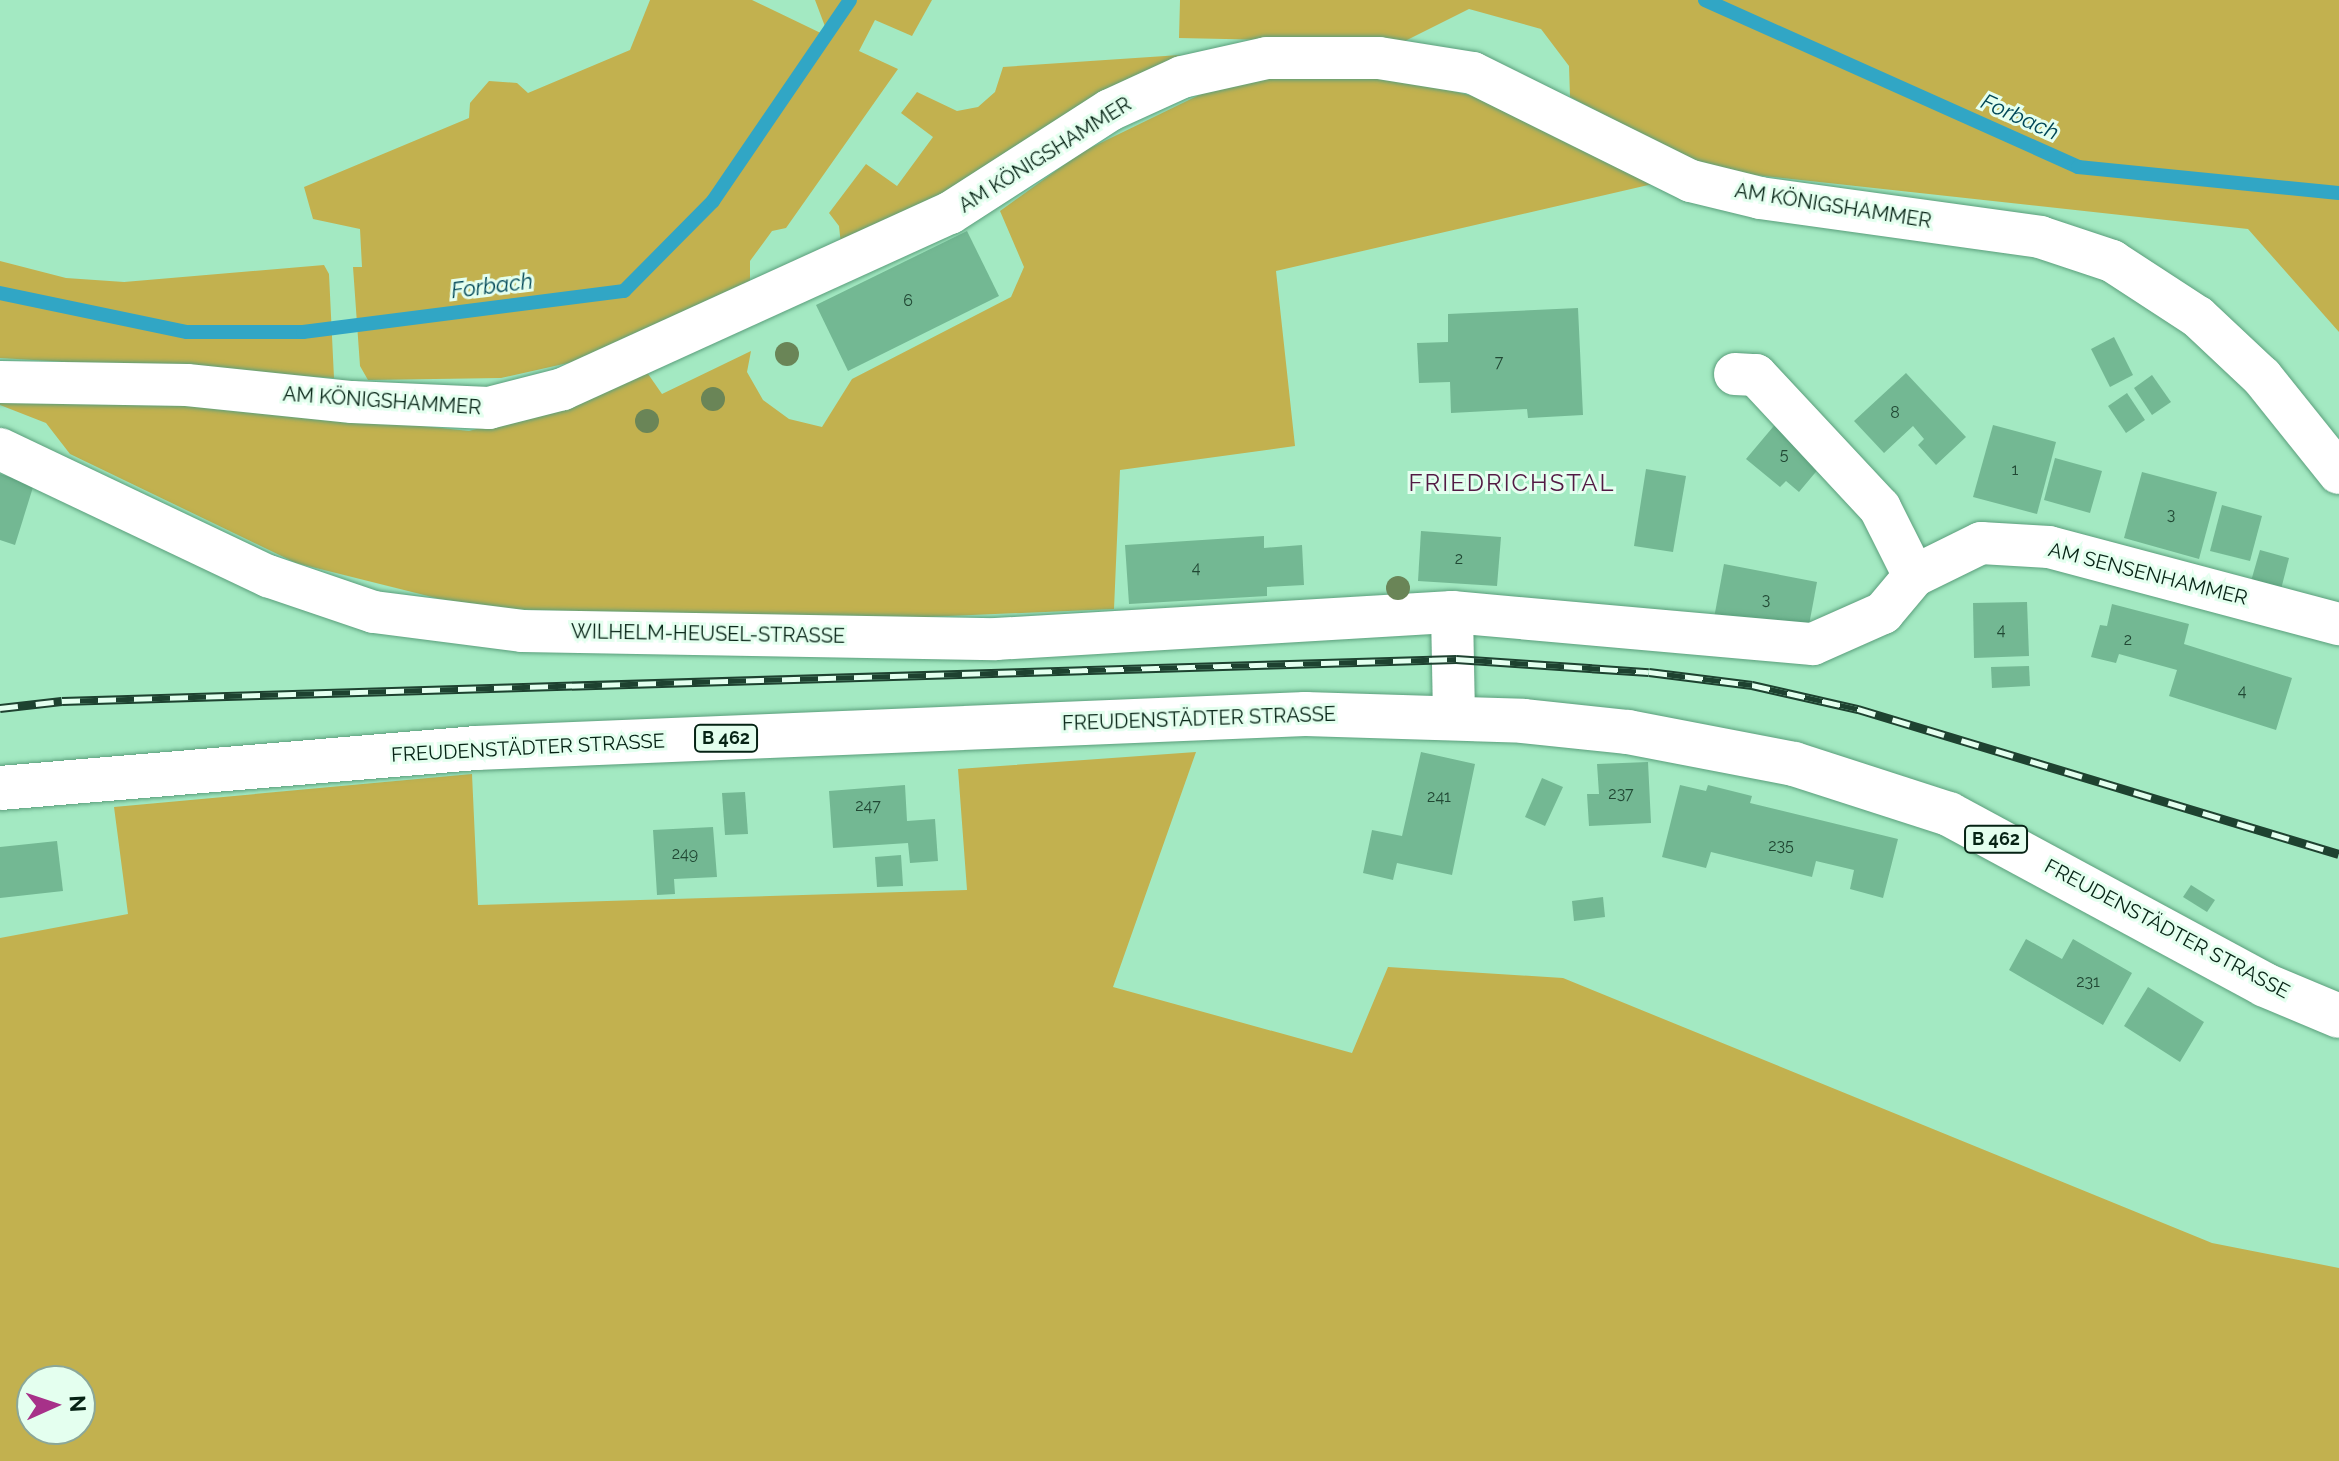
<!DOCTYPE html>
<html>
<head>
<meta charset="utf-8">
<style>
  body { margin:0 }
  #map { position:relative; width:2339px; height:1461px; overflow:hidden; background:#a3e9c2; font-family:Raleway,sans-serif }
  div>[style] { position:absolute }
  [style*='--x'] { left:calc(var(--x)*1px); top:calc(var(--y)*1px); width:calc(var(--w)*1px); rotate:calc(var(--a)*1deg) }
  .green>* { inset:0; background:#c2b14f }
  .stream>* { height:14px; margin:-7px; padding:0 7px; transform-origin:7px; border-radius:7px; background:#31a6c5 }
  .building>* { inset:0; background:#73b893 }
  .roads { filter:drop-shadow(0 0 2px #5a9e7b) drop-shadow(0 0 2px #5a9e7b) }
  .street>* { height:42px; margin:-21px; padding:0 21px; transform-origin:21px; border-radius:21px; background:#fff }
  .primary>* { height:44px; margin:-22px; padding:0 22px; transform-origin:22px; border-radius:22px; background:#fff }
  .rail>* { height:9px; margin-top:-4.5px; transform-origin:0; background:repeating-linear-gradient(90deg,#e4ffef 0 18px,#1e4230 0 36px); box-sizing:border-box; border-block:2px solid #1e4230 }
  .trees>* { width:24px; height:24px; margin:-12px; border-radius:50%; background:#6a8557 }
  span { translate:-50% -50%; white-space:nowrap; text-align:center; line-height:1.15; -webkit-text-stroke:6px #e4ffef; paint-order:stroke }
  .number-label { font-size:16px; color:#214834 }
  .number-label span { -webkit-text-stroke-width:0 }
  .shield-label span { padding:2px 6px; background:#e4ffef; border:2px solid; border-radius:6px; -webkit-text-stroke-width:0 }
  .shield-label { font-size:18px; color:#062315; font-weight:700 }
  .street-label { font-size:20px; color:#062315 }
  .water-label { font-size:22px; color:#004757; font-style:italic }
  .quarter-label { font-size:24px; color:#531a44; letter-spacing:2px }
  .north { position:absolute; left:16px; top:1365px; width:80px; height:80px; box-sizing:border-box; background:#e4ffef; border:2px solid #8ba798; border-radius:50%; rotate:87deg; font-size:22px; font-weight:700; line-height:32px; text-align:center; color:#062315 }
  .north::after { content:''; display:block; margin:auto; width:28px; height:36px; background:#a73189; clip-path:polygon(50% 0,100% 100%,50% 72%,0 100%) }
</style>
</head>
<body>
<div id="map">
  <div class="green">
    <i style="clip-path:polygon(650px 0,752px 0,829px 37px,815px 0,932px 0,912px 36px,875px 20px,859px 51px,898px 69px,786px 228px,772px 231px,750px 261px,750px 285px,577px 361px,501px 378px,368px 380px,360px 366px,353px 267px,362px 267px,360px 229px,313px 219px,304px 187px,469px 118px,470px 103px,489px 81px,517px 83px,528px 93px,630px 50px)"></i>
    <i style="clip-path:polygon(1180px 0,2339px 0,2339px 332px,2248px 229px,1710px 170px,1570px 97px,1569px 66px,1541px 29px,1469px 9px,1401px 43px,1179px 38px)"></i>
    <i style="clip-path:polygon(1180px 55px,1112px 89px,927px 208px,841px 245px,839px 226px,829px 213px,866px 164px,897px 186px,933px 137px,901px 113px,917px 92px,957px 111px,978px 107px,995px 92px,1003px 67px)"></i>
    <i style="clip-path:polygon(1400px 78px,1489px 100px,1657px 183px,1276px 271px,1295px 446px,1120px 470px,1114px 609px,833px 621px,506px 609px,440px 599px,296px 563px,70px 454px,46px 423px,0 405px,0 397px,216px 404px,469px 431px,544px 411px,646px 371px,662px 394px,751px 351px,747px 372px,763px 400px,789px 419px,822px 427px,852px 379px,1011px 297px,1024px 267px,1000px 211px,1082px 152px,1232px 79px)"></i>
    <i style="clip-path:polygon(0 261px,66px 278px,124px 282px,324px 265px,329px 274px,334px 378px,0 358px)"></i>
    <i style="clip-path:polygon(evenodd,1196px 752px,1113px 987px,1352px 1053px,1388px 967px,1563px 978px,2212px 1243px,2339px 1268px,2339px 1461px,0 1461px,0 938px,128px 914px,114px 807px,472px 774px,478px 905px,967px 890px,958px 769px,1196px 752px,32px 1381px,80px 1381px,80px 1429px,32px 1429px,32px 1381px)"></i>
  </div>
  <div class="stream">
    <i style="--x:1705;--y:0;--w:409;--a:24.1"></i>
    <i style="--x:2078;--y:167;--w:262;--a:5.7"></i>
    <i style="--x:0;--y:293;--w:191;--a:11.8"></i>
    <i style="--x:187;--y:332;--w:116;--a:0"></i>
    <i style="--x:303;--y:332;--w:324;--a:-7.3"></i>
    <i style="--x:624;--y:291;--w:127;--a:-45.3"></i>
    <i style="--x:713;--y:201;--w:243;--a:-55.7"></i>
  </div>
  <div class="building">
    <i style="clip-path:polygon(967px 231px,999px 296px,848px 371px,816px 305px)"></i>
    <i style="clip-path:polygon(1578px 308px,1583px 415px,1528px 418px,1527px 409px,1451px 413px,1450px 382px,1419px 383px,1417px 343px,1448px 342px,1448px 314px)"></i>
    <i style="clip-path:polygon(2114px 337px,2133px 375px,2110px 387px,2091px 349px)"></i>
    <i style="clip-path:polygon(1906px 373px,1966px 437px,1936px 465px,1918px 445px,1924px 439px,1913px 426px,1884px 453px,1854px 421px)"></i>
    <i style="clip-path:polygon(2152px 375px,2171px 402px,2152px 415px,2134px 388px)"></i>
    <i style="clip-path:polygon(2127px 393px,2145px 420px,2126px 433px,2108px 406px)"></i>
    <i style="clip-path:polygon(1778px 421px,1825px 461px,1799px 492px,1786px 481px,1780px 487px,1746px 459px)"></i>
    <i style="clip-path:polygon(1993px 425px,2056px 442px,2037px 514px,1973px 497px)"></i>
    <i style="clip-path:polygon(2055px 458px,2102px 471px,2090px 513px,2044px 500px)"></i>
    <i style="clip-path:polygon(1646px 469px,1686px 476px,1673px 552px,1634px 546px)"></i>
    <i style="clip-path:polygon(2142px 472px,2217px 492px,2199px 559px,2124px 538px)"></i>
    <i style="clip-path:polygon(0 474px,34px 484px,15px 545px,0 540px)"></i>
    <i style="clip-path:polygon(2222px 505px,2262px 516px,2250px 561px,2210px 551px)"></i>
    <i style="clip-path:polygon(1421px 531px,1501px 537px,1497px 586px,1418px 581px)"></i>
    <i style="clip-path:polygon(1264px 536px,1264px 548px,1302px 545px,1304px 585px,1267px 587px,1267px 596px,1129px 604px,1125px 545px)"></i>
    <i style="clip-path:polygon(2260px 550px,2289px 558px,2279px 597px,2249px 588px)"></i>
    <i style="clip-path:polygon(1724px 564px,1817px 582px,1807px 636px,1714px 618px)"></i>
    <i style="clip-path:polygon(2027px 602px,2029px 656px,1974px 658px,1973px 603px)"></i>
    <i style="clip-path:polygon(2112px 604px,2189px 624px,2184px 644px,2292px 678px,2276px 730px,2169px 696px,2177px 670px,2119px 654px,2116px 663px,2091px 657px,2100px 625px,2107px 626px)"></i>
    <i style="clip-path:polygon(2029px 666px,2030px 686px,1992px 688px,1991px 667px)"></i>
    <i style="clip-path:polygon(1421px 752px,1475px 764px,1452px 875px,1397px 863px,1393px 880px,1363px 873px,1372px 830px,1402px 836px)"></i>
    <i style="clip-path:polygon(1648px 762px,1651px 823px,1589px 826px,1587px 794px,1599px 794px,1597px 764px)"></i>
    <i style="clip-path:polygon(1542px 778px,1563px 787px,1545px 826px,1525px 817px)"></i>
    <i style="clip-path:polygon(905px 785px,907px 821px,935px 819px,938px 861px,910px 863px,908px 843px,833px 848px,829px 791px)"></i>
    <i style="clip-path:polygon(1680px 785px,1706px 791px,1708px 785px,1752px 796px,1750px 803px,1898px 839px,1883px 898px,1850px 889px,1854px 870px,1816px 861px,1812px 877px,1711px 852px,1706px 868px,1662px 857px)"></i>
    <i style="clip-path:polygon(745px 792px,748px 834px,725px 835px,722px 793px)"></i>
    <i style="clip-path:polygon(713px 827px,717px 877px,674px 879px,675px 894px,657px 895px,653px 830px)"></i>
    <i style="clip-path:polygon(57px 841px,63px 891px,0 898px,0 847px)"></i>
    <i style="clip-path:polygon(901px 855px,903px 886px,877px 887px,875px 857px)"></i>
    <i style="clip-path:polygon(2191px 885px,2215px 900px,2207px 912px,2183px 897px)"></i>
    <i style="clip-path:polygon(1603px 897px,1605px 917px,1574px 921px,1572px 901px)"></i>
    <i style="clip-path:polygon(2026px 939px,2062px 959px,2073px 939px,2132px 973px,2103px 1025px,2009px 970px)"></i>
    <i style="clip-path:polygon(2148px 987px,2204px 1022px,2180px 1062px,2124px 1026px)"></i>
  </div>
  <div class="roads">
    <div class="street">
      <i style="--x:1735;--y:374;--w:21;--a:3"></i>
      <i style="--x:1756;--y:375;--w:182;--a:47"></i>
      <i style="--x:1880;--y:508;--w:76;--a:63.4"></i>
      <i style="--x:0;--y:382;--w:187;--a:0.9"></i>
      <i style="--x:187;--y:385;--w:166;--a:5.9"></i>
      <i style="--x:352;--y:402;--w:137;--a:2.5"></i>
      <i style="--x:489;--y:408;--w:76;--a:-14.4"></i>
      <i style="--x:563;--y:389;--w:425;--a:-24.5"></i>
      <i style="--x:950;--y:213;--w:190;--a:-32.8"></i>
      <i style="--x:1110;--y:110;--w:79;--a:-24.6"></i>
      <i style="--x:1182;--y:77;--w:87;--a:-12.6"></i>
      <i style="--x:1267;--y:58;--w:112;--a:0"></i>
      <i style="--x:1379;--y:58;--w:95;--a:9.1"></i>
      <i style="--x:1473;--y:73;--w:243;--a:26.4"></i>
      <i style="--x:1691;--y:181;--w:71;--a:13.8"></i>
      <i style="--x:1760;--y:198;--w:283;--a:7.9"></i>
      <i style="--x:2040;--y:237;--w:76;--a:18.4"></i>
      <i style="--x:2112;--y:261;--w:103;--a:33.1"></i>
      <i style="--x:2198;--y:317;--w:88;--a:43.2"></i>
      <i style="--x:2262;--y:377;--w:123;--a:51.3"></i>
      <i style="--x:0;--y:449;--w:297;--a:25.4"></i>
      <i style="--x:268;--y:576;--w:112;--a:18.8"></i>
      <i style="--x:374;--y:612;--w:149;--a:7.3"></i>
      <i style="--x:522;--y:631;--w:474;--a:1"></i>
      <i style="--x:996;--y:639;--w:457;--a:-3.4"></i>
      <i style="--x:1452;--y:612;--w:362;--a:5.1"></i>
      <i style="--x:1813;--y:644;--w:77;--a:-23.9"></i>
      <i style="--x:1883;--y:613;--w:48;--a:-50"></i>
      <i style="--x:1914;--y:576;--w:75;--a:-26.2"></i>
      <i style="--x:1981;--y:543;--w:68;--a:3.4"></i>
      <i style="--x:2049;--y:547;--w:300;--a:14.9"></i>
      <i style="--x:1452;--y:612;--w:103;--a:88.9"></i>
    </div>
    <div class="primary">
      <i style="--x:0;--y:788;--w:478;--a:-4.8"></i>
      <i style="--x:476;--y:748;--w:830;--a:-2.35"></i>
      <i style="--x:1305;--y:714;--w:218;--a:1.8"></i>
      <i style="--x:1523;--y:721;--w:106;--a:6"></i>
      <i style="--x:1628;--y:732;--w:169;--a:10.9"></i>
      <i style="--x:1794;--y:764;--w:163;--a:17.9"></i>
      <i style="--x:1949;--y:814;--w:359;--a:28.4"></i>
      <i style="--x:2265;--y:985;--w:80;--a:22.7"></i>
    </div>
  </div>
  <div class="rail">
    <i style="--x:0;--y:708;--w:62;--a:-6.4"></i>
    <i style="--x:62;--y:701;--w:1395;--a:-1.73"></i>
    <i style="--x:1456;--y:659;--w:193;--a:3.9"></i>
    <i style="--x:1649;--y:672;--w:104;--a:7.2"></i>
    <i style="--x:1752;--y:685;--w:109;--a:12.8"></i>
    <i style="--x:1858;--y:709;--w:502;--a:16.78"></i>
  </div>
  <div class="trees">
    <i style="left:787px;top:354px"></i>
    <i style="left:713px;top:399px"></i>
    <i style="left:647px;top:421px"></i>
    <i style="left:1398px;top:588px"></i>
  </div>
  <div class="number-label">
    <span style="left:908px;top:301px">6</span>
    <span style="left:1499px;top:362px">7</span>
    <span style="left:1895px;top:413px">8</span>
    <span style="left:1784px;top:455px">5</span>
    <span style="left:2015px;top:470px">1</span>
    <span style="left:2171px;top:515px">3</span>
    <span style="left:1459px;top:559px">2</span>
    <span style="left:1196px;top:568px">4</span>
    <span style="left:1766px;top:600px">3</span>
    <span style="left:2001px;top:630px">4</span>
    <span style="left:2128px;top:640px">2</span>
    <span style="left:2242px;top:691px">4</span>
    <span style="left:1621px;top:794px">237</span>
    <span style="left:1439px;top:797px">241</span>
    <span style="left:868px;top:806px">247</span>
    <span style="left:1781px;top:846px">235</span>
    <span style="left:685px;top:854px">249</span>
    <span style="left:2088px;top:982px">231</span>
  </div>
  <div class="shield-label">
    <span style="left:726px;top:738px">B 462</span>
    <span style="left:1996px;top:839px">B 462</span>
  </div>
  <div class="street-label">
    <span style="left:1045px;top:155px;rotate:-32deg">AM KÖNIGSHAMMER</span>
    <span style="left:1833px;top:206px;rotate:9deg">AM KÖNIGSHAMMER</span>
    <span style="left:382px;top:401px;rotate:4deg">AM KÖNIGSHAMMER</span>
    <span style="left:2148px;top:574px;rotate:14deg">AM SENSENHAMMER</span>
    <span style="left:708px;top:634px;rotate:1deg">WILHELM-HEUSEL-STRASSE</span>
    <span style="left:1199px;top:719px;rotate:-2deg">FREUDENSTÄDTER STRASSE</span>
    <span style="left:528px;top:748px;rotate:-3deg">FREUDENSTÄDTER STRASSE</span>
    <span style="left:2167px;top:929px;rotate:28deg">FREUDENSTÄDTER STRASSE</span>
  </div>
  <div class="water-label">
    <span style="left:2020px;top:117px;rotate:24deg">Forbach</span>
    <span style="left:492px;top:286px;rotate:-7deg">Forbach</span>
  </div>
  <div class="quarter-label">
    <span style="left:1512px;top:483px">FRIEDRICHSTAL</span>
  </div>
  <div class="north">N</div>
</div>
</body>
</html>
